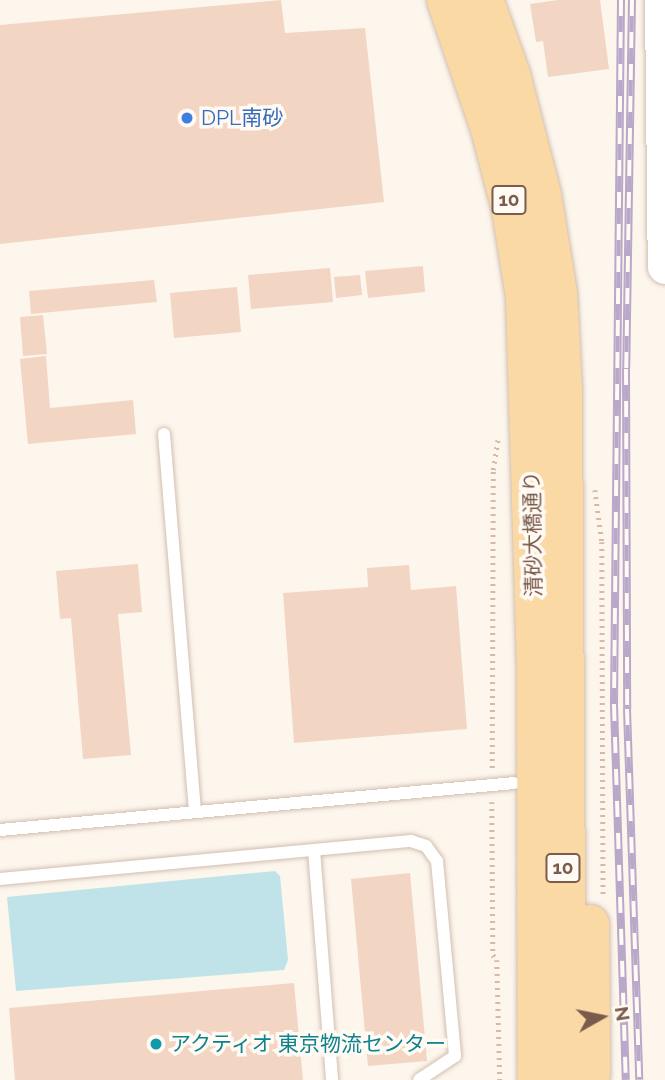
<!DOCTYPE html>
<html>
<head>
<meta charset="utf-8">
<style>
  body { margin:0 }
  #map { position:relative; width:665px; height:1080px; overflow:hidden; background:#fdf6ec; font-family:Raleway,"Noto Sans JP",sans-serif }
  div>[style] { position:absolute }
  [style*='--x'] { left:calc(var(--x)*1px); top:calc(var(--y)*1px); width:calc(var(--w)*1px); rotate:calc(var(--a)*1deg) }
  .water>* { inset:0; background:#bfe3e8 }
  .building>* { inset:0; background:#f3d5c3 }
  .path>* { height:4.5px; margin-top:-2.25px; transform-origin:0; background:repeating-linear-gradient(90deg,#d9b8a5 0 2px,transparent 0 7px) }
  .roads { filter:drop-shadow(0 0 2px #d1beb0) drop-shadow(0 0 2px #d1beb0) }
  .lane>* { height:12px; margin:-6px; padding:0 6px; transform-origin:6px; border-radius:6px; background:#fff }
  .secondary>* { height:35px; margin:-17.5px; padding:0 17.5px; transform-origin:17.5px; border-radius:17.5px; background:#fff }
  .primary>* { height:38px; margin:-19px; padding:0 19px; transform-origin:19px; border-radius:19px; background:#fbd9a5 }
  .rail>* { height:8px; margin-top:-4px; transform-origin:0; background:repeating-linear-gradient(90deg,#fffaf3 0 16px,#b9a8c9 0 32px); box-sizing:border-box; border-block:2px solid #b9a8c9 }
  .dots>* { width:19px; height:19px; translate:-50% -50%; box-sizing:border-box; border:4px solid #fffaf3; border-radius:50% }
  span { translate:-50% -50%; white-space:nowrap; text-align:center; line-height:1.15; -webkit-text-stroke:7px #fffaf3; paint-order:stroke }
  .shield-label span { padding:2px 5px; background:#fffaf3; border:2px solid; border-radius:5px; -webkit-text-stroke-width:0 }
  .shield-label { font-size:19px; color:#7a5c4d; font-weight:700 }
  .shop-label { font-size:21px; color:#366cbe }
  .left { translate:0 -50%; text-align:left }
  .street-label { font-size:21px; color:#7a5c4d }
  .culture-label { font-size:21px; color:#0d838f }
  .north { position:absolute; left:567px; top:982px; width:70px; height:70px; -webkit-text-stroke:5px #fffaf3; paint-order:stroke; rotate:81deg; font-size:19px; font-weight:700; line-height:28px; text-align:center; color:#7a5c4d }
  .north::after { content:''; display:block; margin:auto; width:24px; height:32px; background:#7a5c4d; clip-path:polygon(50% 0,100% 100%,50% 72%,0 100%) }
</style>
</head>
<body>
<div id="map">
  <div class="water">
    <i style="clip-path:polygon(275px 871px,280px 876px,288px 960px,284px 970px,16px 991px,7px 897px)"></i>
  </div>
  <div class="building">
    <i style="clip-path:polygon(281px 0,285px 33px,365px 28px,384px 202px,0 244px,0 25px)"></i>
    <i style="clip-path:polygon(558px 0,600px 0,609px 69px,548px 77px,543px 41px,536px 42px,530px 4px)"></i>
    <i style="clip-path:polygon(423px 266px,425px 292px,368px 298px,365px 271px)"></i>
    <i style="clip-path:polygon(330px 268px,333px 302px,251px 309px,248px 275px)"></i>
    <i style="clip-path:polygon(360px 275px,362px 295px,336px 298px,334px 277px)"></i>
    <i style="clip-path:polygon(154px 280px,157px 302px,31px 314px,29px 291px)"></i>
    <i style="clip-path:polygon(237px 287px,241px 332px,174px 338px,170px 293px)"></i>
    <i style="clip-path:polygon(43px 315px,47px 354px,23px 356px,20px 317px)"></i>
    <i style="clip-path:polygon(46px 356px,50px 408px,133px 400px,136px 434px,28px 444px,20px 359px)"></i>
    <i style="clip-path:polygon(138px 564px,142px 612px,118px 614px,131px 755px,83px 759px,71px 618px,60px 619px,56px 571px)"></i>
    <i style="clip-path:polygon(409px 565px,411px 590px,456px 586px,467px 729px,294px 743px,283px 593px,368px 587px,367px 568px)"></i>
    <i style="clip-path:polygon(410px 873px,427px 1061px,368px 1066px,351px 879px)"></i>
    <i style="clip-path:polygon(294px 983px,303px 1080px,15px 1080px,9px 1008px)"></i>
  </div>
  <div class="path">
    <i style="--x:595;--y:490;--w:52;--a:82.3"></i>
    <i style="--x:602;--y:542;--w:356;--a:89.8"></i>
    <i style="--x:492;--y:768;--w:298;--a:-89.8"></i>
    <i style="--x:493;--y:470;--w:32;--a:-81"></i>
    <i style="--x:492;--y:802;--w:153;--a:89.6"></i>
    <i style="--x:493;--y:955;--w:6;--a:51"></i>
    <i style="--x:497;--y:960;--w:120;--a:88.6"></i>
  </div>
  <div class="roads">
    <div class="lane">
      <i style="--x:164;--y:434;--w:377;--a:85.3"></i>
      <i style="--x:0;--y:830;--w:516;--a:-5.22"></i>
      <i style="--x:314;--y:850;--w:231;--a:85.5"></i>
      <i style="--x:0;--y:879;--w:413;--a:-5.3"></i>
      <i style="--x:411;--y:841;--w:16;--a:18"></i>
      <i style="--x:426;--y:846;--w:19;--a:54"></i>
      <i style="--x:437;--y:861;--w:196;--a:84.7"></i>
      <i style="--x:455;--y:1056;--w:43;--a:146.3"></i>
    </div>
    <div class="secondary">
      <i style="--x:662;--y:0;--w:266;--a:89.4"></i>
    </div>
    <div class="primary">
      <i style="--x:446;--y:0;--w:136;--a:71.2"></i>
      <i style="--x:490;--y:129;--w:83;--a:75.3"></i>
      <i style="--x:511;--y:209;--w:89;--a:81"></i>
      <i style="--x:525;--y:297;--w:363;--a:88.3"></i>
      <i style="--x:536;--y:660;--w:420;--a:89.9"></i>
      <i style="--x:484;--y:0;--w:80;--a:70.2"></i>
      <i style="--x:511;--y:75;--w:124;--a:75.5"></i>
      <i style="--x:542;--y:195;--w:100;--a:80.8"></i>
      <i style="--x:558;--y:294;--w:97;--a:87"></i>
      <i style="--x:563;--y:391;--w:689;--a:89.67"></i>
      <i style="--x:590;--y:924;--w:150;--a:89.6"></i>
    </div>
  </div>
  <div class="rail">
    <i style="--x:621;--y:0;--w:705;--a:90.57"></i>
    <i style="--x:614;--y:705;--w:375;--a:88.2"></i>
    <i style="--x:632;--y:0;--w:369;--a:90.9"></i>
    <i style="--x:626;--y:369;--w:340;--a:89.8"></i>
    <i style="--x:627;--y:709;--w:371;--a:88.1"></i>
  </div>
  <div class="dots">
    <i style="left:187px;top:118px;background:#3f7fe0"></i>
    <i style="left:156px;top:1044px;background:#0f9aa8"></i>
  </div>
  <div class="shield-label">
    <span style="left:509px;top:200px">10</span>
    <span style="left:563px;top:868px">10</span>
  </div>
  <div class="shop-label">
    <span class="left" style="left:201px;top:118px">DPL南砂</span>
  </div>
  <div class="street-label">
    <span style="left:533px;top:534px;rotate:-91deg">清砂大橋通り</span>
  </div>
  <div class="culture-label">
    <span class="left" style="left:170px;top:1044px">アクティオ 東京物流センター</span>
  </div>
  <div class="north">N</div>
</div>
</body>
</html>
